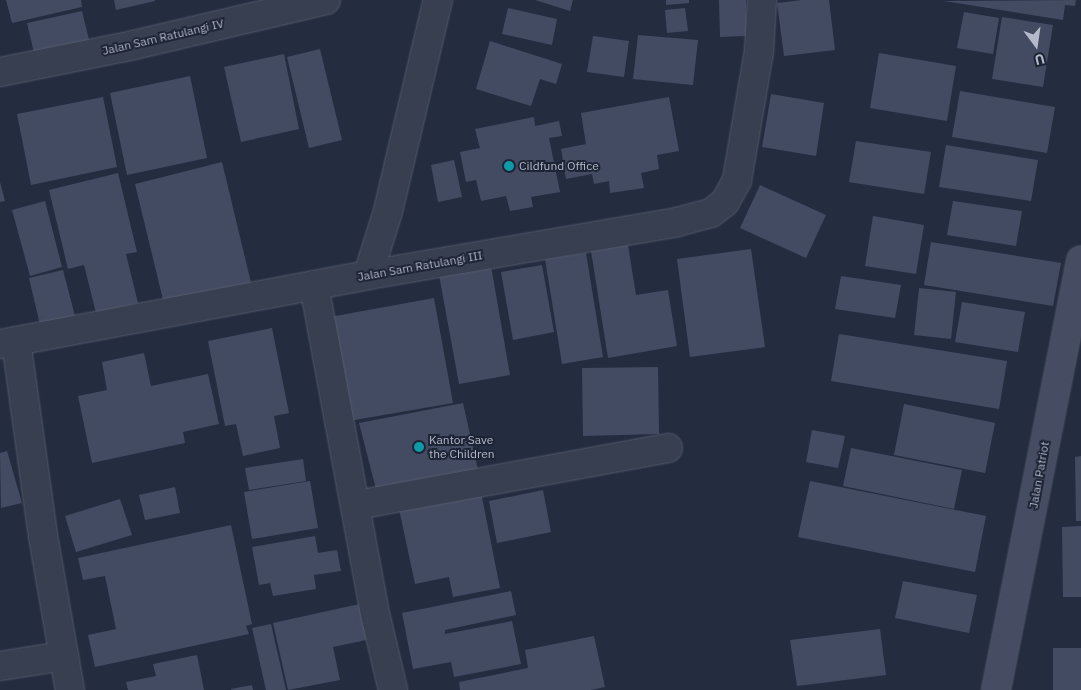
<!DOCTYPE html>
<html>
<head>
<meta charset="utf-8">
<style>
  body { margin:0 }
  #map { position:relative; width:1081px; height:690px; overflow:hidden; background:#242c40; font-family:"IBM Plex Sans",sans-serif }
  div>[style] { position:absolute }
  [style*='--x'] { left:calc(var(--x)*1px); top:calc(var(--y)*1px); width:calc(var(--w)*1px); rotate:calc(var(--a)*1deg) }
  .building>* { inset:0; background:#434b62 }
  .roads { filter:drop-shadow(0 0 1px #535a6b) drop-shadow(0 0 1px #535a6b) }
  .street>* { height:28px; margin:-14px; padding:0 14px; transform-origin:14px; border-radius:14px; background:#383f50 }
  .secondary>* { height:28px; margin:-14px; padding:0 14px; transform-origin:14px; border-radius:14px; background:#464d63 }
  .dots>* { width:14px; height:14px; translate:-50% -50%; box-sizing:border-box; border:2px solid #1d2435; border-radius:50% }
  span { translate:-50% -50%; white-space:nowrap; text-align:center; line-height:1.15; -webkit-text-stroke:4px #1d2435; paint-order:stroke }
  .street-label { font-size:12px; color:#b5bacb }
  .poi-label { font-size:12px; color:#b5bacb }
  .left { translate:0 -50%; text-align:left }
  .north { position:absolute; left:1011px; top:20px; width:50px; height:50px; -webkit-text-stroke:4px #1d2435; paint-order:stroke; rotate:166deg; font-size:14px; font-weight:700; line-height:20px; text-align:center; color:#b5bacb }
  .north::after { content:''; display:block; margin:auto; width:18px; height:22px; background:#b5bacb; clip-path:polygon(50% 0,100% 100%,50% 72%,0 100%) }
</style>
</head>
<body>
<div id="map">
  <div class="building">
    <i style="clip-path:polygon(6px 0,81px 0,82px 7px,12px 23px)"></i>
    <i style="clip-path:polygon(114px 0,155px 0,155px 1px,116px 10px)"></i>
    <i style="clip-path:polygon(535px 0,573px 0,570px 11px)"></i>
    <i style="clip-path:polygon(666px 0,689px 0,689px 3px,666px 5px)"></i>
    <i style="clip-path:polygon(719px 0,746px 0,747px 36px,720px 37px)"></i>
    <i style="clip-path:polygon(802px 0,829px 0,835px 50px,784px 56px,777px 3px)"></i>
    <i style="clip-path:polygon(1076px 0,1075px 6px,1065px 5px,1063px 20px,944px 1px)"></i>
    <i style="clip-path:polygon(508px 8px,557px 19px,552px 45px,502px 34px)"></i>
    <i style="clip-path:polygon(685px 8px,688px 31px,667px 33px,665px 10px)"></i>
    <i style="clip-path:polygon(82px 11px,90px 44px,35px 57px,27px 23px)"></i>
    <i style="clip-path:polygon(964px 12px,999px 18px,993px 54px,957px 48px)"></i>
    <i style="clip-path:polygon(1002px 17px,1053px 25px,1043px 87px,992px 79px)"></i>
    <i style="clip-path:polygon(638px 35px,698px 40px,693px 85px,633px 79px)"></i>
    <i style="clip-path:polygon(593px 36px,629px 41px,624px 77px,587px 72px)"></i>
    <i style="clip-path:polygon(490px 41px,562px 64px,556px 84px,540px 79px,531px 106px,476px 89px)"></i>
    <i style="clip-path:polygon(320px 49px,342px 140px,309px 148px,287px 57px)"></i>
    <i style="clip-path:polygon(879px 53px,956px 66px,947px 121px,870px 108px)"></i>
    <i style="clip-path:polygon(284px 54px,299px 129px,241px 142px,224px 67px)"></i>
    <i style="clip-path:polygon(190px 76px,207px 158px,127px 175px,110px 93px)"></i>
    <i style="clip-path:polygon(960px 91px,1055px 107px,1047px 153px,952px 137px)"></i>
    <i style="clip-path:polygon(771px 94px,824px 103px,816px 156px,762px 147px)"></i>
    <i style="clip-path:polygon(103px 97px,117px 167px,31px 185px,17px 114px)"></i>
    <i style="clip-path:polygon(669px 97px,679px 151px,657px 155px,659px 169px,641px 173px,644px 188px,610px 193px,609px 181px,594px 184px,592px 174px,566px 179px,561px 149px,586px 144px,581px 113px)"></i>
    <i style="clip-path:polygon(534px 117px,535px 126px,559px 121px,562px 136px,549px 138px,560px 192px,531px 197px,533px 207px,510px 211px,506px 196px,481px 201px,476px 180px,466px 182px,460px 152px,480px 148px,475px 129px)"></i>
    <i style="clip-path:polygon(856px 141px,931px 152px,924px 194px,849px 182px)"></i>
    <i style="clip-path:polygon(946px 145px,1038px 160px,1031px 201px,939px 187px)"></i>
    <i style="clip-path:polygon(454px 160px,462px 197px,438px 202px,431px 165px)"></i>
    <i style="clip-path:polygon(222px 162px,252px 287px,165px 308px,135px 184px)"></i>
    <i style="clip-path:polygon(118px 173px,137px 252px,126px 254px,138px 303px,96px 313px,84px 265px,68px 269px,49px 190px)"></i>
    <i style="clip-path:polygon(0 182px,5px 201px,0 202px)"></i>
    <i style="clip-path:polygon(760px 185px,826px 215px,806px 258px,740px 228px)"></i>
    <i style="clip-path:polygon(45px 201px,62px 267px,30px 276px,12px 210px)"></i>
    <i style="clip-path:polygon(953px 201px,1022px 211px,1016px 246px,947px 235px)"></i>
    <i style="clip-path:polygon(873px 216px,924px 225px,916px 274px,865px 266px)"></i>
    <i style="clip-path:polygon(931px 242px,1061px 263px,1053px 306px,924px 285px)"></i>
    <i style="clip-path:polygon(628px 245px,636px 295px,668px 290px,677px 346px,608px 358px,591px 251px)"></i>
    <i style="clip-path:polygon(751px 249px,765px 347px,690px 357px,677px 259px)"></i>
    <i style="clip-path:polygon(586px 253px,603px 357px,562px 364px,545px 259px)"></i>
    <i style="clip-path:polygon(542px 265px,554px 332px,513px 340px,501px 272px)"></i>
    <i style="clip-path:polygon(491px 266px,510px 375px,459px 384px,439px 275px)"></i>
    <i style="clip-path:polygon(63px 270px,75px 316px,40px 325px,29px 278px)"></i>
    <i style="clip-path:polygon(841px 276px,901px 285px,895px 318px,835px 309px)"></i>
    <i style="clip-path:polygon(919px 288px,956px 292px,951px 339px,914px 335px)"></i>
    <i style="clip-path:polygon(434px 298px,453px 403px,349px 421px,330px 317px)"></i>
    <i style="clip-path:polygon(962px 302px,1025px 312px,1018px 352px,955px 342px)"></i>
    <i style="clip-path:polygon(272px 328px,289px 413px,274px 416px,280px 448px,243px 456px,236px 424px,225px 426px,208px 341px)"></i>
    <i style="clip-path:polygon(839px 334px,1007px 361px,999px 409px,831px 381px)"></i>
    <i style="clip-path:polygon(144px 353px,151px 386px,208px 374px,219px 424px,183px 432px,185px 443px,92px 463px,78px 396px,107px 390px,102px 362px)"></i>
    <i style="clip-path:polygon(658px 367px,659px 434px,583px 436px,582px 368px)"></i>
    <i style="clip-path:polygon(463px 403px,478px 470px,377px 493px,359px 423px)"></i>
    <i style="clip-path:polygon(904px 404px,995px 423px,985px 473px,894px 455px)"></i>
    <i style="clip-path:polygon(812px 430px,845px 436px,838px 468px,806px 462px)"></i>
    <i style="clip-path:polygon(851px 448px,962px 470px,954px 509px,843px 486px)"></i>
    <i style="clip-path:polygon(7px 451px,22px 503px,1px 508px,0 453px)"></i>
    <i style="clip-path:polygon(1081px 456px,1081px 521px,1076px 521px,1075px 457px)"></i>
    <i style="clip-path:polygon(303px 459px,306px 481px,249px 490px,245px 468px)"></i>
    <i style="clip-path:polygon(310px 481px,318px 528px,252px 539px,244px 492px)"></i>
    <i style="clip-path:polygon(810px 481px,986px 516px,975px 572px,798px 537px)"></i>
    <i style="clip-path:polygon(175px 487px,180px 513px,145px 520px,139px 495px)"></i>
    <i style="clip-path:polygon(543px 490px,551px 532px,497px 543px,489px 501px)"></i>
    <i style="clip-path:polygon(481px 492px,500px 588px,453px 597px,449px 577px,415px 584px,399px 509px)"></i>
    <i style="clip-path:polygon(120px 499px,132px 535px,76px 552px,65px 516px)"></i>
    <i style="clip-path:polygon(231px 525px,252px 624px,246px 626px,249px 634px,95px 667px,88px 635px,116px 629px,105px 576px,83px 580px,78px 558px)"></i>
    <i style="clip-path:polygon(1081px 526px,1081px 597px,1063px 597px,1062px 527px)"></i>
    <i style="clip-path:polygon(315px 536px,318px 553px,337px 550px,341px 571px,314px 575px,316px 589px,273px 596px,270px 583px,259px 585px,252px 547px)"></i>
    <i style="clip-path:polygon(903px 581px,977px 595px,969px 633px,895px 618px)"></i>
    <i style="clip-path:polygon(511px 591px,516px 615px,445px 630px,445px 634px,512px 621px,521px 664px,454px 677px,451px 662px,413px 669px,402px 613px)"></i>
    <i style="clip-path:polygon(364px 603px,371px 639px,333px 647px,340px 680px,288px 690px,273px 623px)"></i>
    <i style="clip-path:polygon(271px 624px,286px 690px,266px 690px,252px 628px)"></i>
    <i style="clip-path:polygon(880px 629px,886px 675px,797px 686px,790px 640px)"></i>
    <i style="clip-path:polygon(594px 636px,605px 687px,591px 690px,460px 690px,459px 682px,528px 668px,525px 650px)"></i>
    <i style="clip-path:polygon(1053px 648px,1081px 648px,1081px 690px,1053px 690px)"></i>
    <i style="clip-path:polygon(197px 655px,204px 690px,128px 690px,126px 682px,156px 676px,153px 664px)"></i>
    <i style="clip-path:polygon(252px 685px,253px 690px,231px 690px,231px 689px)"></i>
  </div>
  <div class="roads">
    <div class="street">
      <i style="--x:0;--y:72;--w:137;--a:-11.4"></i>
      <i style="--x:134;--y:45;--w:197;--a:-13.2"></i>
      <i style="--x:368;--y:275;--w:67;--a:-72.6"></i>
      <i style="--x:388;--y:211;--w:217;--a:-76.7"></i>
      <i style="--x:314;--y:285;--w:339;--a:79.5"></i>
      <i style="--x:376;--y:618;--w:74;--a:76.7"></i>
      <i style="--x:16;--y:341;--w:197;--a:82.1"></i>
      <i style="--x:43;--y:536;--w:156;--a:80.1"></i>
      <i style="--x:0;--y:344;--w:374;--a:-10.6"></i>
      <i style="--x:368;--y:275;--w:314;--a:-9.7"></i>
      <i style="--x:677;--y:222;--w:35;--a:-15"></i>
      <i style="--x:711;--y:213;--w:18;--a:-38"></i>
      <i style="--x:725;--y:202;--w:25;--a:-61"></i>
      <i style="--x:737;--y:180;--w:131;--a:-80.3"></i>
      <i style="--x:759;--y:51;--w:51;--a:-86.6"></i>
      <i style="--x:357;--y:505;--w:316;--a:-10.4"></i>
      <i style="--x:0;--y:666;--w:65;--a:-8.9"></i>
    </div>
    <div class="secondary">
      <i style="--x:996;--y:690;--w:438;--a:-78.8"></i>
    </div>
  </div>
  <div class="dots">
    <i style="left:509px;top:166px;background:#0f9aa8"></i>
    <i style="left:419px;top:447px;background:#0f9aa8"></i>
  </div>
  <div class="street-label">
    <span style="left:163px;top:37px;rotate:-13deg">Jalan Sam Ratulangi IV</span>
    <span style="left:420px;top:266px;rotate:-10deg">Jalan Sam Ratulangi III</span>
    <span style="left:1039px;top:475px;rotate:-80deg">Jalan Patriot</span>
  </div>
  <div class="poi-label">
    <span class="left" style="left:519px;top:166px">Cildfund Office</span>
    <span class="left" style="left:429px;top:447px">Kantor Save<br>the Children</span>
  </div>
  <div class="north">U</div>
</div>
</body>
</html>
